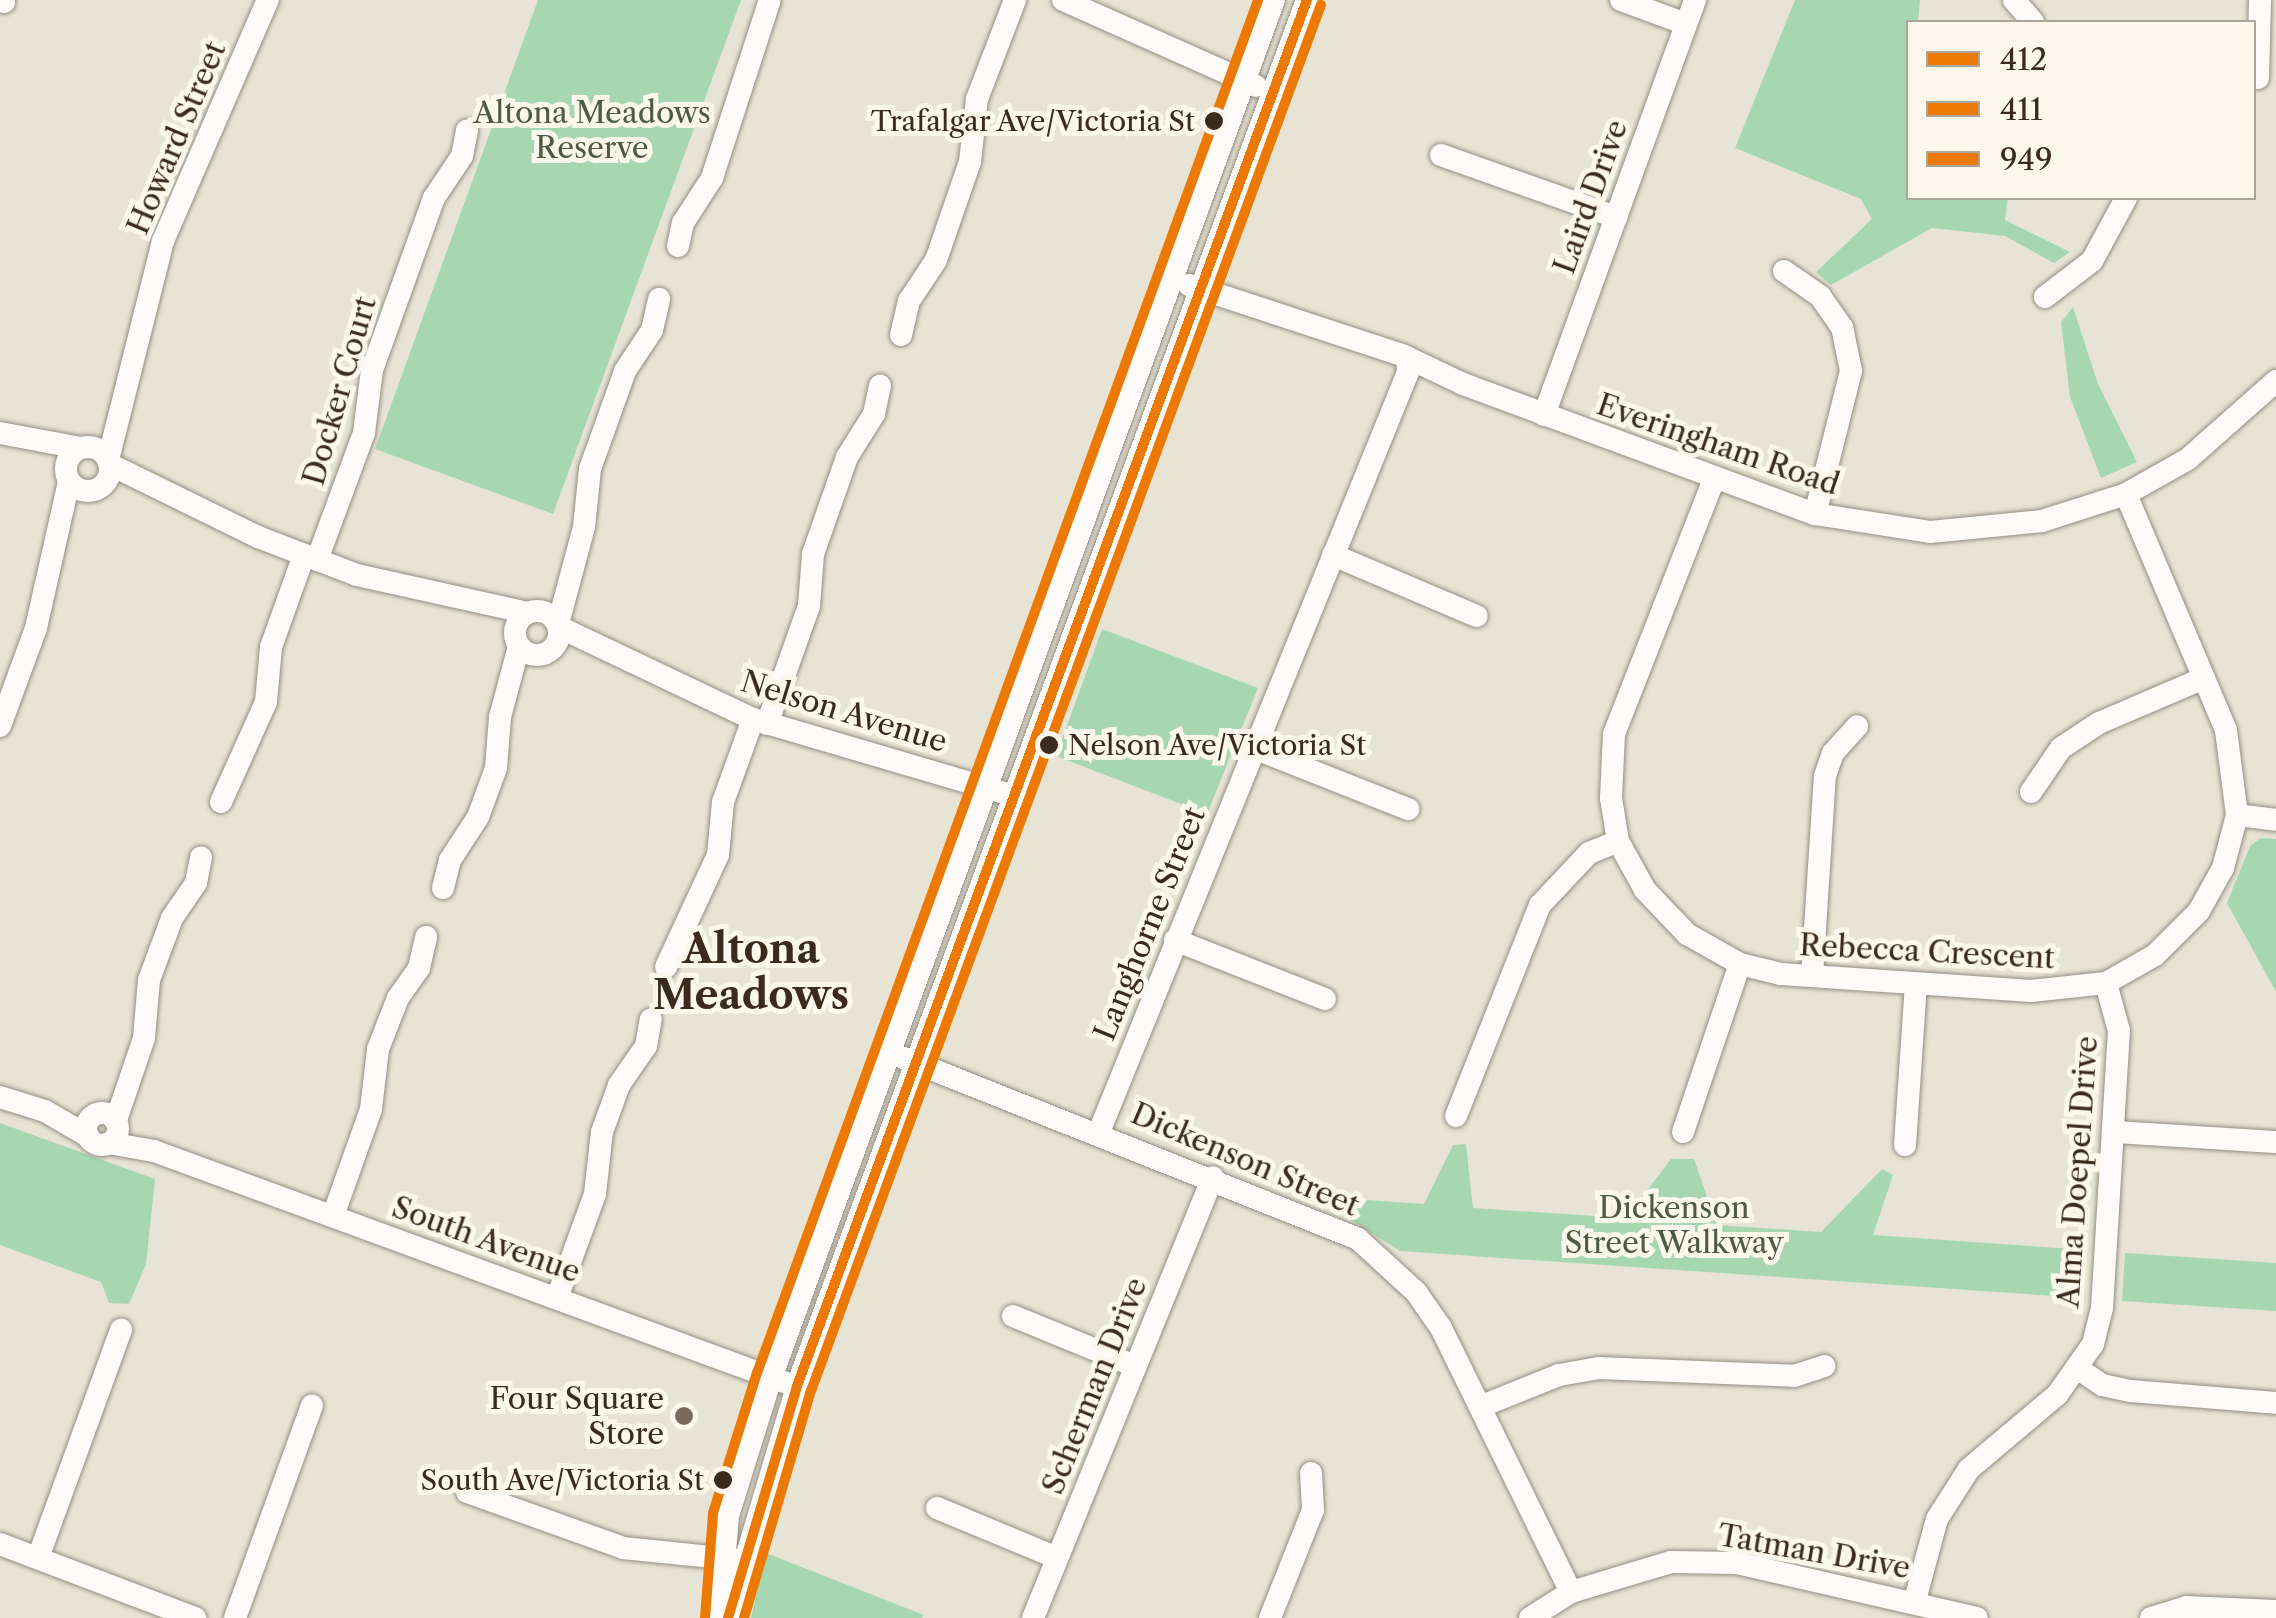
<!DOCTYPE html>
<html>
<head>
<meta charset="utf-8">
<style>
  body { margin:0 }
  #map { position:relative; width:2276px; height:1618px; overflow:hidden; background:#e8e4d5; font-family:"Libre Caslon Text",serif }
  div>[style] { position:absolute }
  [style*='--x'] { left:calc(var(--x)*1px); top:calc(var(--y)*1px); width:calc(var(--w)*1px); rotate:calc(var(--a)*1deg) }
  .green>* { inset:0; background:#a7d7b1 }
  .roads { filter:drop-shadow(0 0 2px #928e84) drop-shadow(0 0 2px #928e84) }
  .minor>* { height:22px; margin:-11px; padding:0 11px; transform-origin:11px; border-radius:11px; background:#fcfbf9 }
  .minor>.ring { margin:-11px; padding:0; box-sizing:content-box; background:none; border:22px solid #fcfbf9; border-radius:50% }
  .bus-1>* { height:10px; margin:-5px; padding:0 5px; transform-origin:5px; border-radius:5px; background:#eb7903 }
  .bus-2>* { height:10px; margin:-5px; padding:0 5px; transform-origin:5px; border-radius:5px; background:#eb7903 }
  .bus-3>* { height:10px; margin:-5px; padding:0 5px; transform-origin:5px; border-radius:5px; background:#eb7903 }
  .dots>* { width:28px; height:28px; translate:-50% -50%; box-sizing:border-box; border:5px solid #fbf7ec; border-radius:50% }
  span { translate:-50% -50%; white-space:nowrap; text-align:center; line-height:1.15; -webkit-text-stroke:10px #fbf7ec; paint-order:stroke }
  .bus-label { font-size:28px; color:#3b2a1e }
  .right { translate:-100% -50%; text-align:right }
  .left { translate:0 -50%; text-align:left }
  .park-label { font-size:30px; color:#4c5b41 }
  .street-label { font-size:30px; color:#3b2a1e }
  .poi-label { font-size:30px; color:#3b2a1e }
  .district-label { font-size:40px; color:#3b2a1e; font-weight:700 }
  .legend { position:absolute; left:1906px; top:20px; width:350px; height:180px; box-sizing:border-box; background:#fbf7ec; border:2px solid #aea59a; margin:0; padding:12px 18px; list-style:none; font-size:30px; color:#3b2a1e }
  .legend li { display:flex; align-items:center; gap:20px; height:50px }
  .legend b { width:50px; border:2px solid #aea59a }
</style>
</head>
<body>
<div id="map">
  <div class="green">
    <i style="clip-path:polygon(538px 0,741px 0,553px 514px,375px 449px)"></i>
    <i style="clip-path:polygon(1795px 0,1920px 0,1918px 22px,1908px 22px,1908px 198px,2008px 198px,2005px 220px,2070px 252px,2054px 263px,2005px 236px,1932px 228px,1831px 285px,1816px 272px,1872px 219px,1861px 199px,1735px 148px)"></i>
    <i style="clip-path:polygon(2073px 307px,2098px 384px,2137px 462px,2101px 478px,2070px 397px,2061px 322px)"></i>
    <i style="clip-path:polygon(1102px 629px,1258px 688px,1207px 814px,1056px 756px)"></i>
    <i style="clip-path:polygon(2261px 838px,2276px 839px,2276px 992px,2227px 903px,2250px 846px)"></i>
    <i style="clip-path:polygon(0 1123px,155px 1179px,146px 1264px,129px 1304px,109px 1303px,101px 1282px,0 1245px)"></i>
    <i style="clip-path:polygon(1466px 1144px,1473px 1208px,1626px 1218px,1671px 1159px,1694px 1159px,1717px 1225px,1821px 1232px,1882px 1169px,1893px 1175px,1873px 1235px,2087px 1250px,2084px 1298px,1400px 1251px,1312px 1196px,1424px 1204px,1453px 1145px)"></i>
    <i style="clip-path:polygon(2125px 1253px,2276px 1263px,2276px 1311px,2122px 1301px)"></i>
    <i style="clip-path:polygon(766px 1553px,924px 1615px,922px 1618px,751px 1618px)"></i>
  </div>
  <div class="roads">
    <div class="minor">
      <i style="--x:1063;--y:0;--w:211;--a:24"></i>
      <i style="--x:1621;--y:0;--w:69;--a:20.3"></i>
      <i style="--x:2014;--y:0;--w:29;--a:49"></i>
      <i style="--x:4;--y:2;--w:2;--a:-90"></i>
      <i style="--x:2258;--y:78;--w:78;--a:-88.5"></i>
      <i style="--x:1441;--y:155;--w:186;--a:19.5"></i>
      <i style="--x:678;--y:246;--w:24;--a:-78"></i>
      <i style="--x:683;--y:223;--w:54;--a:-57.2"></i>
      <i style="--x:712;--y:178;--w:187;--a:-72"></i>
      <i style="--x:1784;--y:271;--w:44;--a:34.8"></i>
      <i style="--x:1820;--y:296;--w:38;--a:55"></i>
      <i style="--x:1842;--y:327;--w:45;--a:78.4"></i>
      <i style="--x:1851;--y:371;--w:147;--a:104.1"></i>
      <i style="--x:1189;--y:285;--w:224;--a:18.2"></i>
      <i style="--x:1402;--y:355;--w:68;--a:25.4"></i>
      <i style="--x:1463;--y:384;--w:375;--a:20.3"></i>
      <i style="--x:1815;--y:514;--w:116;--a:8.9"></i>
      <i style="--x:1930;--y:532;--w:113;--a:-5.6"></i>
      <i style="--x:2042;--y:521;--w:88;--a:-17.8"></i>
      <i style="--x:2126;--y:494;--w:71;--a:-29.4"></i>
      <i style="--x:2188;--y:459;--w:118;--a:-41.6"></i>
      <i style="--x:2045;--y:297;--w:59;--a:-37.5"></i>
      <i style="--x:2092;--y:261;--w:72;--a:-61.6"></i>
      <i style="--x:901;--y:335;--w:35;--a:-77"></i>
      <i style="--x:909;--y:301;--w:49;--a:-56.6"></i>
      <i style="--x:936;--y:260;--w:104;--a:-70.9"></i>
      <i style="--x:970;--y:162;--w:63;--a:-83.7"></i>
      <i style="--x:977;--y:99;--w:106;--a:-69"></i>
      <i style="--x:1544;--y:415;--w:442;--a:-70"></i>
      <i style="--x:0;--y:433;--w:81;--a:10.6"></i>
      <i class="ring" style="left:66px;top:447px;width:22px;height:22px"></i>
      <i style="--x:108;--y:460;--w:226;--a:-75.9"></i>
      <i style="--x:163;--y:241;--w:263;--a:-66.5"></i>
      <i style="--x:109;--y:464;--w:166;--a:26.1"></i>
      <i style="--x:258;--y:537;--w:106;--a:21"></i>
      <i style="--x:357;--y:575;--w:175;--a:12.5"></i>
      <i style="--x:1714;--y:479;--w:274;--a:111.4"></i>
      <i style="--x:1614;--y:734;--w:64;--a:92.7"></i>
      <i style="--x:1611;--y:798;--w:44;--a:80.8"></i>
      <i style="--x:1618;--y:841;--w:56;--a:61.1"></i>
      <i style="--x:1645;--y:890;--w:61;--a:46.3"></i>
      <i style="--x:1687;--y:934;--w:61;--a:29.5"></i>
      <i style="--x:1740;--y:964;--w:42;--a:13.7"></i>
      <i style="--x:1781;--y:974;--w:251;--a:3.9"></i>
      <i style="--x:2031;--y:991;--w:75;--a:-6.1"></i>
      <i style="--x:2106;--y:983;--w:56;--a:-29.7"></i>
      <i style="--x:2155;--y:955;--w:62;--a:-45"></i>
      <i style="--x:2199;--y:911;--w:49;--a:-60.8"></i>
      <i style="--x:2223;--y:868;--w:55;--a:-75.2"></i>
      <i style="--x:2237;--y:815;--w:86;--a:-97.4"></i>
      <i style="--x:2226;--y:730;--w:256;--a:-113"></i>
      <i style="--x:1333;--y:555;--w:156;--a:23"></i>
      <i style="--x:317;--y:560;--w:135;--a:-69.7"></i>
      <i style="--x:364;--y:433;--w:64;--a:-82.8"></i>
      <i style="--x:372;--y:370;--w:183;--a:-70.2"></i>
      <i style="--x:434;--y:198;--w:50;--a:-56.3"></i>
      <i style="--x:462;--y:156;--w:26;--a:-79"></i>
      <i class="ring" style="left:515px;top:611px;width:22px;height:22px"></i>
      <i style="--x:558;--y:624;--w:100;--a:-75"></i>
      <i style="--x:584;--y:527;--w:58;--a:-84.1"></i>
      <i style="--x:590;--y:469;--w:104;--a:-70.3"></i>
      <i style="--x:625;--y:371;--w:49;--a:-56.6"></i>
      <i style="--x:652;--y:330;--w:32;--a:-77"></i>
      <i style="--x:559;--y:627;--w:215;--a:25.4"></i>
      <i style="--x:753;--y:719;--w:259;--a:16.4"></i>
      <i style="--x:767;--y:724;--w:125;--a:-70.4"></i>
      <i style="--x:809;--y:606;--w:52;--a:-85.6"></i>
      <i style="--x:813;--y:554;--w:103;--a:-70.7"></i>
      <i style="--x:847;--y:457;--w:51;--a:-57.9"></i>
      <i style="--x:874;--y:414;--w:29;--a:-78"></i>
      <i style="--x:0;--y:726;--w:104;--a:-69.8"></i>
      <i style="--x:36;--y:628;--w:150;--a:-77.3"></i>
      <i style="--x:1254;--y:748;--w:166;--a:21.6"></i>
      <i style="--x:2031;--y:792;--w:53;--a:-55.7"></i>
      <i style="--x:2061;--y:748;--w:45;--a:-33.3"></i>
      <i style="--x:2099;--y:723;--w:114;--a:-23.2"></i>
      <i style="--x:221;--y:802;--w:110;--a:-65.8"></i>
      <i style="--x:266;--y:702;--w:55;--a:-84.8"></i>
      <i style="--x:271;--y:647;--w:98;--a:-70.3"></i>
      <i style="--x:2237;--y:815;--w:39;--a:7"></i>
      <i style="--x:443;--y:888;--w:29;--a:-76"></i>
      <i style="--x:450;--y:860;--w:51;--a:-56.9"></i>
      <i style="--x:478;--y:817;--w:52;--a:-69.8"></i>
      <i style="--x:496;--y:768;--w:51;--a:-85.5"></i>
      <i style="--x:500;--y:717;--w:73;--a:-75"></i>
      <i style="--x:1175;--y:940;--w:161;--a:21.5"></i>
      <i style="--x:666;--y:967;--w:123;--a:-65.1"></i>
      <i style="--x:718;--y:855;--w:53;--a:-84.6"></i>
      <i style="--x:723;--y:802;--w:88;--a:-70.1"></i>
      <i style="--x:1812;--y:975;--w:199;--a:-86.3"></i>
      <i style="--x:1825;--y:776;--w:24;--a:-71"></i>
      <i style="--x:1833;--y:753;--w:36;--a:-48"></i>
      <i style="--x:901;--y:1057;--w:492;--a:21.7"></i>
      <i style="--x:1358;--y:1239;--w:79;--a:42.4"></i>
      <i style="--x:1416;--y:1292;--w:44;--a:55.2"></i>
      <i style="--x:1441;--y:1328;--w:294;--a:63.8"></i>
      <i style="--x:0;--y:1097;--w:47;--a:17.3"></i>
      <i style="--x:45;--y:1111;--w:50;--a:30.2"></i>
      <i class="ring" style="left:86px;top:1113px;width:10px;height:10px"></i>
      <i style="--x:1456;--y:1116;--w:227;--a:-68.3"></i>
      <i style="--x:1540;--y:905;--w:71;--a:-46.7"></i>
      <i style="--x:1589;--y:853;--w:31;--a:-22"></i>
      <i style="--x:116;--y:1120;--w:87;--a:-71.1"></i>
      <i style="--x:144;--y:1038;--w:58;--a:-85.1"></i>
      <i style="--x:149;--y:980;--w:66;--a:-69.6"></i>
      <i style="--x:172;--y:918;--w:42;--a:-55.6"></i>
      <i style="--x:196;--y:883;--w:26;--a:-79"></i>
      <i style="--x:1099;--y:1132;--w:820;--a:-67.87"></i>
      <i style="--x:1408;--y:372;--w:15;--a:-94"></i>
      <i style="--x:1683;--y:1132;--w:177;--a:-71.3"></i>
      <i style="--x:2115;--y:1132;--w:161;--a:3.6"></i>
      <i style="--x:109;--y:1143;--w:46;--a:10.1"></i>
      <i style="--x:154;--y:1151;--w:671;--a:20.14"></i>
      <i style="--x:1905;--y:1145;--w:162;--a:-86.1"></i>
      <i style="--x:333;--y:1216;--w:114;--a:-70.4"></i>
      <i style="--x:371;--y:1109;--w:60;--a:-83.3"></i>
      <i style="--x:378;--y:1049;--w:55;--a:-68.6"></i>
      <i style="--x:398;--y:998;--w:37;--a:-55"></i>
      <i style="--x:419;--y:968;--w:32;--a:-77"></i>
      <i style="--x:557;--y:1298;--w:111;--a:-69.9"></i>
      <i style="--x:595;--y:1194;--w:62;--a:-83.6"></i>
      <i style="--x:602;--y:1132;--w:50;--a:-70.1"></i>
      <i style="--x:619;--y:1085;--w:47;--a:-55.3"></i>
      <i style="--x:646;--y:1046;--w:27;--a:-80"></i>
      <i style="--x:1013;--y:1316;--w:132;--a:22.3"></i>
      <i style="--x:2080;--y:1370;--w:27;--a:34"></i>
      <i style="--x:2102;--y:1385;--w:30;--a:12"></i>
      <i style="--x:2131;--y:1391;--w:145;--a:4.7"></i>
      <i style="--x:1482;--y:1406;--w:83;--a:-21.9"></i>
      <i style="--x:1559;--y:1375;--w:40;--a:-10"></i>
      <i style="--x:1598;--y:1368;--w:196;--a:2.3"></i>
      <i style="--x:1794;--y:1376;--w:32;--a:-18"></i>
      <i style="--x:467;--y:1492;--w:166;--a:19.7"></i>
      <i style="--x:623;--y:1548;--w:110;--a:5.8"></i>
      <i style="--x:937;--y:1508;--w:130;--a:22.6"></i>
      <i style="--x:0;--y:1544;--w:209;--a:20.8"></i>
      <i style="--x:38;--y:1558;--w:243;--a:-70"></i>
      <i style="--x:1915;--y:1600;--w:84;--a:-74.8"></i>
      <i style="--x:1937;--y:1519;--w:59;--a:-57.4"></i>
      <i style="--x:1969;--y:1469;--w:115;--a:-40.1"></i>
      <i style="--x:2057;--y:1395;--w:62;--a:-54.8"></i>
      <i style="--x:2093;--y:1344;--w:37;--a:-76"></i>
      <i style="--x:2102;--y:1308;--w:278;--a:-86.5"></i>
      <i style="--x:2119;--y:1031;--w:50;--a:-105.2"></i>
      <i style="--x:720;--y:1615;--w:99;--a:-85.4"></i>
      <i style="--x:728;--y:1516;--w:145;--a:-72.7"></i>
      <i style="--x:771;--y:1378;--w:1467;--a:-69.95"></i>
      <i style="--x:235;--y:1618;--w:226;--a:-70.1"></i>
      <i style="--x:728;--y:1618;--w:242;--a:-73.4"></i>
      <i style="--x:797;--y:1386;--w:1477;--a:-69.8"></i>
      <i style="--x:1033;--y:1618;--w:476;--a:-67.8"></i>
      <i style="--x:1270;--y:1618;--w:116;--a:-68.3"></i>
      <i style="--x:1313;--y:1510;--w:37;--a:-93"></i>
      <i style="--x:1530;--y:1618;--w:49;--a:-32.4"></i>
      <i style="--x:1571;--y:1592;--w:104;--a:-16.7"></i>
      <i style="--x:1671;--y:1562;--w:66;--a:0.9"></i>
      <i style="--x:1737;--y:1563;--w:246;--a:12.9"></i>
      <i style="--x:2151;--y:1618;--w:37;--a:-17"></i>
      <i style="--x:2186;--y:1607;--w:90;--a:2.5"></i>
    </div>
  </div>
  <div class="bus-1">
    <i style="--x:728;--y:1618;--w:242;--a:-73.4"></i>
    <i style="--x:797;--y:1386;--w:1477;--a:-69.8"></i>
  </div>
  <div class="bus-2">
    <i style="--x:744;--y:1618;--w:237;--a:-73.6"></i>
    <i style="--x:811;--y:1391;--w:1477;--a:-69.8"></i>
  </div>
  <div class="bus-3">
    <i style="--x:705;--y:1618;--w:105;--a:-85.6"></i>
    <i style="--x:713;--y:1513;--w:147;--a:-72.6"></i>
    <i style="--x:757;--y:1373;--w:1462;--a:-69.95"></i>
  </div>
  <div class="dots">
    <i style="left:1214px;top:121px;background:#3b2a1e"></i>
    <i style="left:1049px;top:745px;background:#3b2a1e"></i>
    <i style="left:684px;top:1416px;background:#786b5e"></i>
    <i style="left:723px;top:1480px;background:#3b2a1e"></i>
  </div>
  <div class="bus-label">
    <span class="right" style="left:1195px;top:121px">Trafalgar Ave/Victoria St</span>
    <span class="left" style="left:1068px;top:745px">Nelson Ave/Victoria St</span>
    <span class="right" style="left:704px;top:1480px">South Ave/Victoria St</span>
  </div>
  <div class="park-label">
    <span style="left:592px;top:130px">Altona Meadows<br>Reserve</span>
    <span style="left:1674px;top:1225px">Dickenson<br>Street Walkway</span>
  </div>
  <div class="street-label">
    <span style="left:177px;top:138px;rotate:-67deg">Howard Street</span>
    <span style="left:1591px;top:197px;rotate:-70deg">Laird Drive</span>
    <span style="left:340px;top:391px;rotate:-74deg">Docker Court</span>
    <span style="left:1718px;top:445px;rotate:19deg">Everingham Road</span>
    <span style="left:844px;top:712px;rotate:17deg">Nelson Avenue</span>
    <span style="left:1150px;top:924px;rotate:-68deg">Langhorne Street</span>
    <span style="left:1927px;top:952px;rotate:3deg">Rebecca Crescent</span>
    <span style="left:1245px;top:1160px;rotate:23deg">Dickenson Street</span>
    <span style="left:2078px;top:1172px;rotate:-86deg">Alma Doepel Drive</span>
    <span style="left:486px;top:1240px;rotate:20deg">South Avenue</span>
    <span style="left:1095px;top:1386px;rotate:-68deg">Scherman Drive</span>
    <span style="left:1814px;top:1552px;rotate:10deg">Tatman Drive</span>
  </div>
  <div class="poi-label">
    <span class="right" style="left:664px;top:1416px">Four Square<br>Store</span>
  </div>
  <div class="district-label">
    <span style="left:751px;top:972px">Altona<br>Meadows</span>
  </div>
  <ul class="legend">
  <li><b style="height:12px;background:#eb7903"></b>412</li>
  <li><b style="height:12px;background:#eb7903"></b>411</li>
  <li><b style="height:12px;background:#eb7903"></b>949</li>
  </ul>
</div>
</body>
</html>
